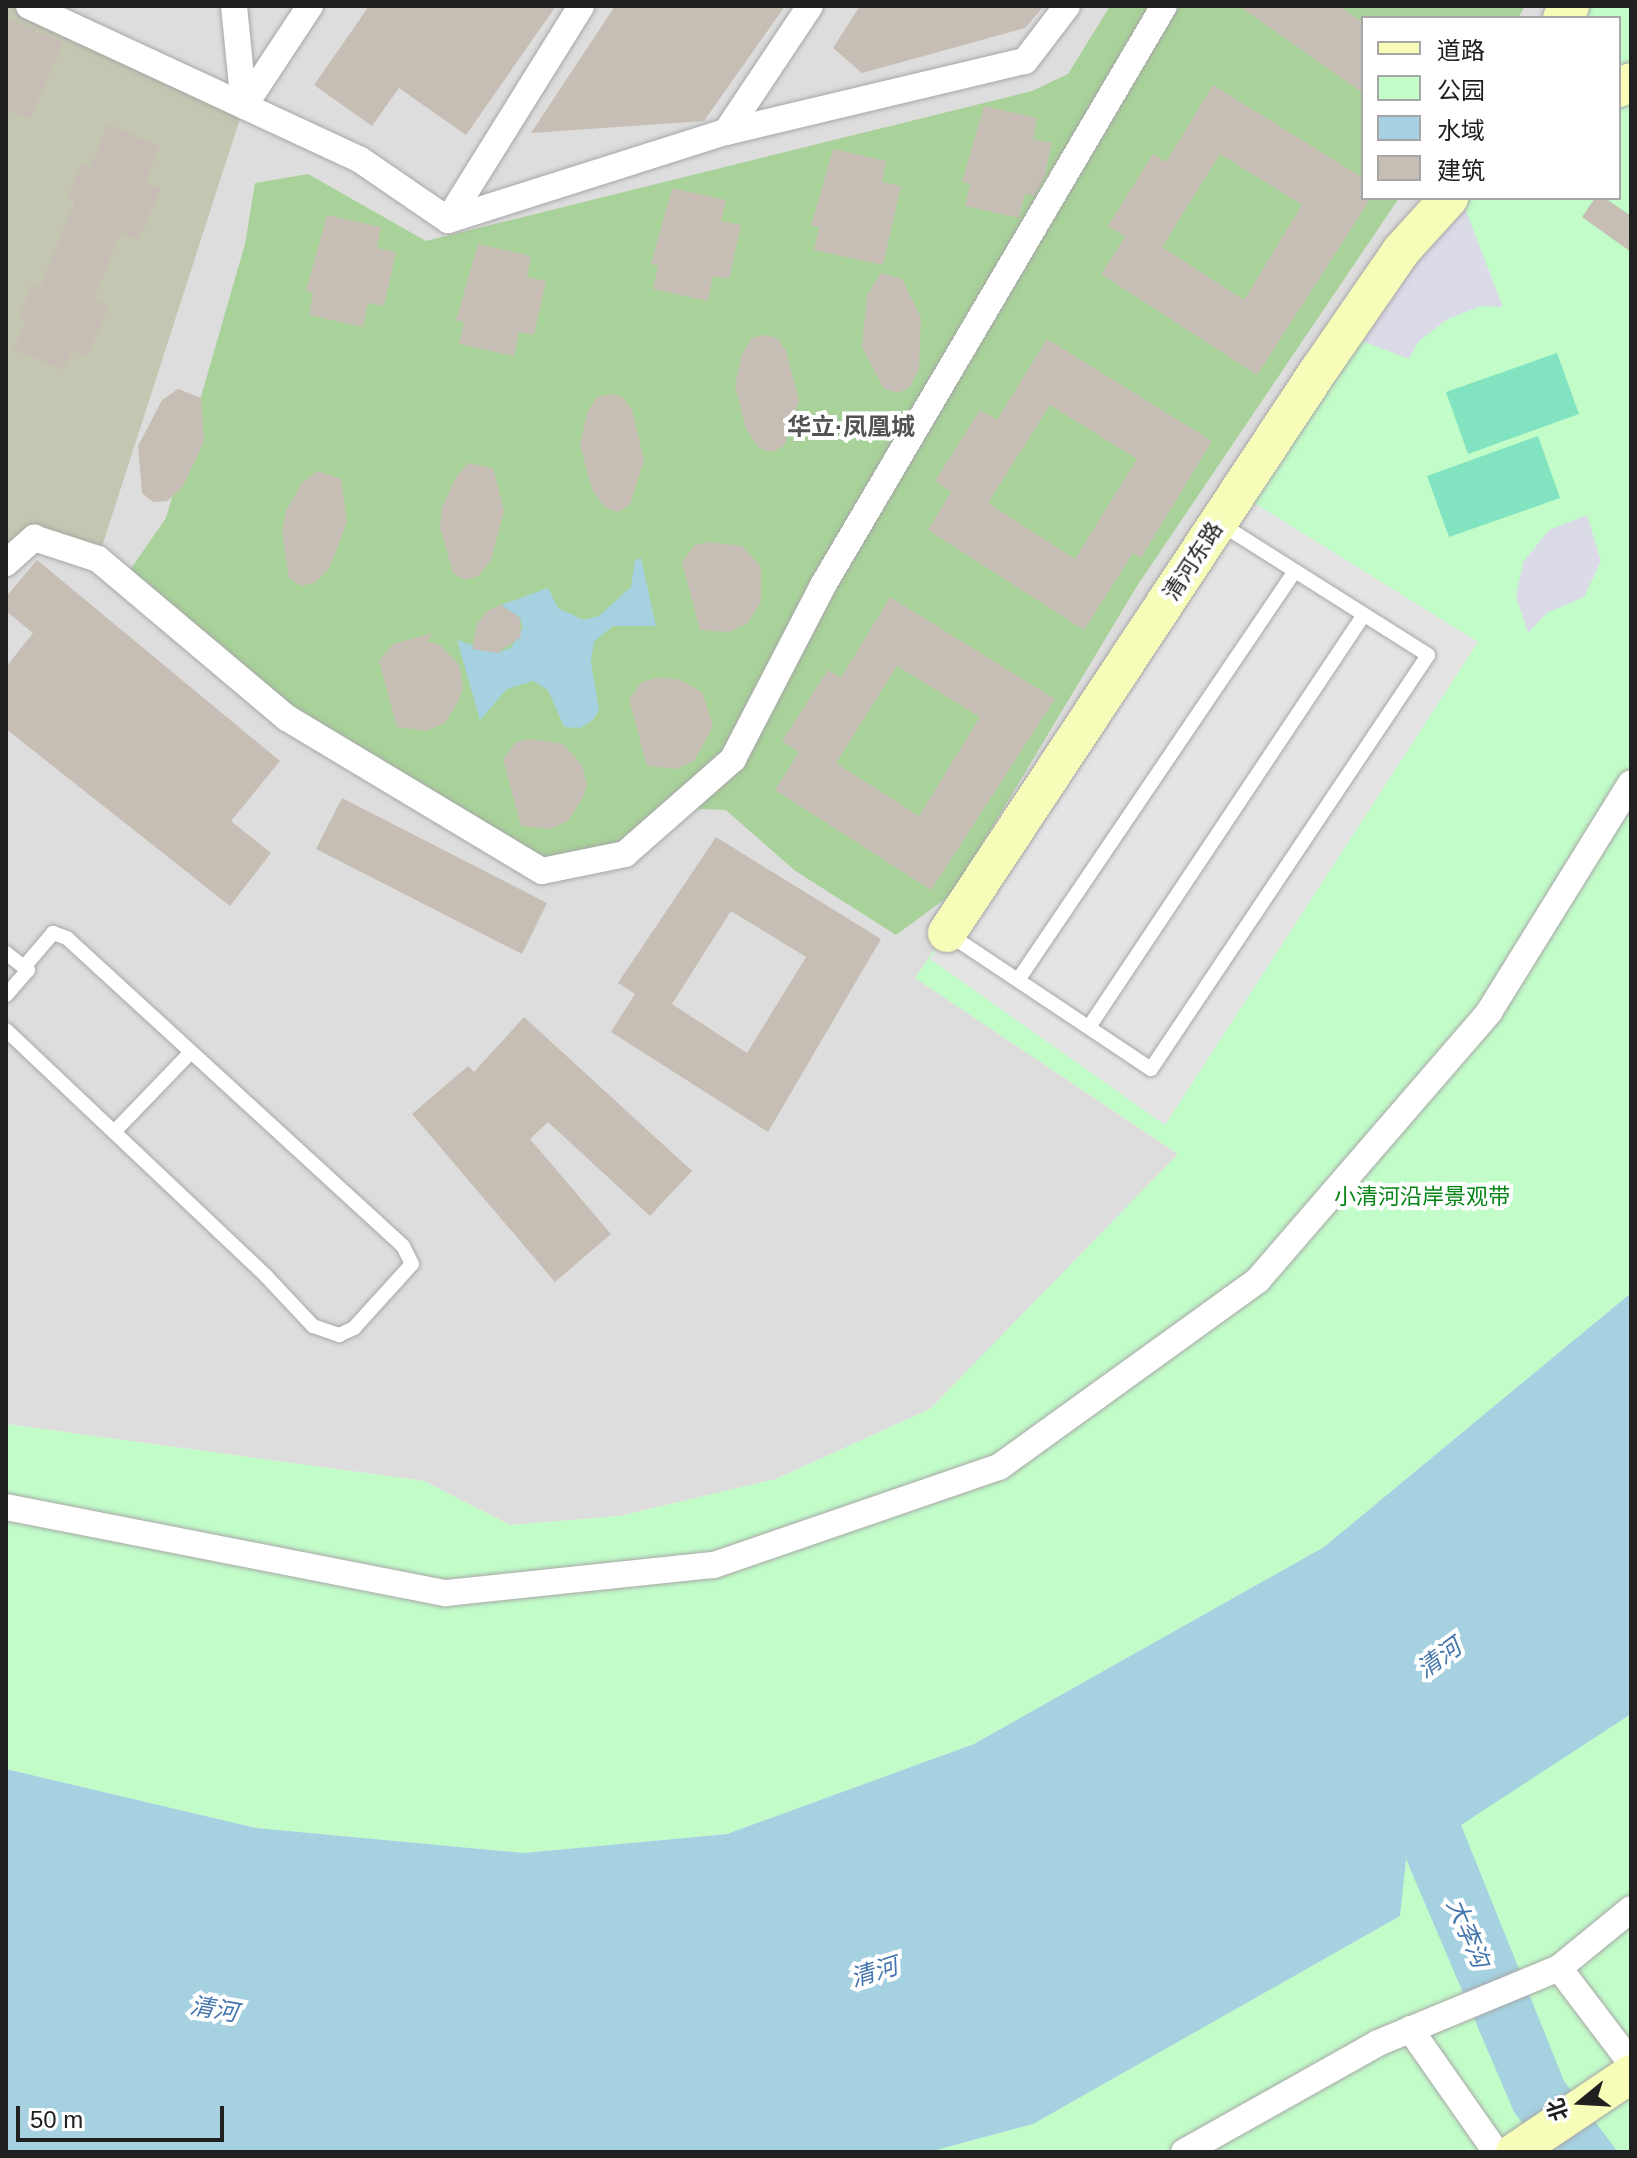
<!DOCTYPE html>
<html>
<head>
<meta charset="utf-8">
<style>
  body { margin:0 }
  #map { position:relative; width:1637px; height:2158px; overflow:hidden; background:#f1eee6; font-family:Helvetica,"Noto Sans SC",sans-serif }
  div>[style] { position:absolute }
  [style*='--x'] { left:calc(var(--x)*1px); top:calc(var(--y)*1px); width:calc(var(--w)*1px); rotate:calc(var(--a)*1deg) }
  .residential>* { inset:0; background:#dedddd }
  .construction>* { inset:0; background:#c5c6b1 }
  .forest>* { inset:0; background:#a8d299 }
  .park>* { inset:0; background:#c2fcc9 }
  .pitch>* { inset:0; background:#82e3c0 }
  .parking>* { inset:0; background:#e4e4e4 }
  .plaza>* { inset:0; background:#dbdae7 }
  .water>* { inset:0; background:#a5d1e0 }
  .building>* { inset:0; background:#c6beb5 }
  .roads { filter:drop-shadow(0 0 2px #a7a7a7) drop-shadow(0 0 2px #a7a7a7) }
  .lane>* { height:14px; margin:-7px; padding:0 7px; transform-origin:7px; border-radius:7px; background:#fff }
  .street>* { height:26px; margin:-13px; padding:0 13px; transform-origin:13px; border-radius:13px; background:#fff }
  .secondary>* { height:38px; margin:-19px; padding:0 19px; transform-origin:19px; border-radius:19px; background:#f7fcb9 }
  span { translate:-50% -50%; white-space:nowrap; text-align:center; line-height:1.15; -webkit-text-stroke:8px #fff; paint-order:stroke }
  .street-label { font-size:22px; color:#202020 }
  .park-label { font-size:22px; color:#078516 }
  .neighbourhood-label { font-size:24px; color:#535353; font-weight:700 }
  .water-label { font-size:24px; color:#4576ad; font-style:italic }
  .frame { position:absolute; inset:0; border:8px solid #202020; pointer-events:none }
  .legend { position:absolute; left:1361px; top:16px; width:260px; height:184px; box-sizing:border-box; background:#fff; border:2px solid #a6a6a6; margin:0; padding:10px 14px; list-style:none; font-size:24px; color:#202020 }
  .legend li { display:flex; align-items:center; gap:16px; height:40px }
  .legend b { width:40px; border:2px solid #a6a6a6 }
  .north { position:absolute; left:1541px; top:2062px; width:80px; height:80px; -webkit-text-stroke:6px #fff; paint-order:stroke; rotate:252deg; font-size:22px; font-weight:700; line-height:32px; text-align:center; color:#202020 }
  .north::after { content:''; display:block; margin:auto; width:28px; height:36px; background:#202020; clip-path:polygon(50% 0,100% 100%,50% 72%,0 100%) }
  .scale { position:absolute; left:16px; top:2106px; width:208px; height:36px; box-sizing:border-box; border:4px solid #202020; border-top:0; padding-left:10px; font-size:24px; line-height:28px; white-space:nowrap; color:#202020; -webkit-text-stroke:6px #fff; paint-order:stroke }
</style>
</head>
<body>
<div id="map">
  <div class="residential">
    <i style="clip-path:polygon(evenodd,6px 6px,1631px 6px,1631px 589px,1432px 885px,1045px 1295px,930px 1409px,776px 1479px,620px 1516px,510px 1525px,424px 1481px,6px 1424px,6px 6px,1363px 18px,1619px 18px,1619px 198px,1363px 198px,1363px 18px)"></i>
  </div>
  <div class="construction">
    <i style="clip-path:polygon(6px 6px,30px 6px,244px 106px,98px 559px,34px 538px,6px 562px)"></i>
  </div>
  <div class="forest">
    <i style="clip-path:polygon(1110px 6px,1525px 6px,1518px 18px,1363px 18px,1363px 198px,1399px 198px,1137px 586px,952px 894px,896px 935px,794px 870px,726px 810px,677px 808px,625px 854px,542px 871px,287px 718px,123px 580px,166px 518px,245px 244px,255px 183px,308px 174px,426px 241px,1032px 91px,1068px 74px)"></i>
  </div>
  <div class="park">
    <i style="clip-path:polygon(1570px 6px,1631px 6px,1631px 1293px,1324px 1547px,974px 1744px,727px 1834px,524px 1853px,256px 1828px,6px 1769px,6px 1424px,424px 1481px,510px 1525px,620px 1516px,776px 1479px,930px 1409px,1178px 1154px,915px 978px,1451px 198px,1619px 198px,1619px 18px,1562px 18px)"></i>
    <i style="clip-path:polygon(1631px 1714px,1631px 2152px,929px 2152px,1033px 2124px,1400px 1916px,1406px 1857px)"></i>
  </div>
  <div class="pitch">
    <i style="clip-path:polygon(1557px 353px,1579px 414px,1468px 454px,1446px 392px)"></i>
    <i style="clip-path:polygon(1538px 436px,1560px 498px,1449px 537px,1427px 476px)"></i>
  </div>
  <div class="parking">
    <i style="clip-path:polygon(1238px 493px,1478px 642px,1165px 1125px,930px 959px)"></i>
  </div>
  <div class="plaza">
    <i style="clip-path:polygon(1461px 198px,1503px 307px,1481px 306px,1448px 319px,1419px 341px,1409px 359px,1346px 335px)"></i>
    <i style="clip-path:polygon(1587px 515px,1601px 561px,1584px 597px,1547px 613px,1528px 633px,1516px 597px,1523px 562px,1549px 530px)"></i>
  </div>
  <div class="water">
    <i style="clip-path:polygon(641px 558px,656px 626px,613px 626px,594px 642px,591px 662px,599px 710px,593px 720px,580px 728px,564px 727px,548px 690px,533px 681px,507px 689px,480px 720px,457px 640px,497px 653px,511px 648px,523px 627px,520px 618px,501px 605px,548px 588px,558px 608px,584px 620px,599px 616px,631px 587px,635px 560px)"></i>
    <i style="clip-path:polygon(1631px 1293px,1631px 1714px,1461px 1825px,1564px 2081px,1618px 2152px,1544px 2152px,1514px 2112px,1406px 1859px,1400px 1916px,1033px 2124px,929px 2152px,6px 2152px,6px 1769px,256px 1828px,524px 1853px,727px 1834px,974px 1744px,1324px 1547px)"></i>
  </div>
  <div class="building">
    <i style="clip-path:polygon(369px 6px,556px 6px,466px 135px,399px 88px,372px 126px,314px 85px)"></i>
    <i style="clip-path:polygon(615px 6px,785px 6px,704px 121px,531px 133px)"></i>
    <i style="clip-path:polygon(860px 6px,1044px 6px,1025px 28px,862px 73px,833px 48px)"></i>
    <i style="clip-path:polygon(1239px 6px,1339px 6px,1363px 23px,1363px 93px)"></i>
    <i style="clip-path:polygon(6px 18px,63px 43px,30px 119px,6px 109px)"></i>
    <i style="clip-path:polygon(evenodd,1213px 85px,1363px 178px,1363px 198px,1371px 198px,1257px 375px,1101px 274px,1125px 237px,1108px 226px,1153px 154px,1166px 162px,1213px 85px,1220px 154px,1302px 205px,1244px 300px,1162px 247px,1220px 154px)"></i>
    <i style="clip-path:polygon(984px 106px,1037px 118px,1033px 139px,1052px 143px,1044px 178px,1034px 196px,1025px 194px,1019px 218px,965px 206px,970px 184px,962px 182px)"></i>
    <i style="clip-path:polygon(108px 124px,160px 147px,145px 182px,161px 189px,138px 240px,121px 232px,94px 299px,109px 307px,86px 358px,73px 350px,63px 370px,13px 349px,27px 320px,19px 316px,32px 284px,40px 288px,75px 201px,67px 198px,82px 164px,90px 168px)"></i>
    <i style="clip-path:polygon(833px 149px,886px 161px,882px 182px,901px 186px,883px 265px,814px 250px,819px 227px,811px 226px)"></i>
    <i style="clip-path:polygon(672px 188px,726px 200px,721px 221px,741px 225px,729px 279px,713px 276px,708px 301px,653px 289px,658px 266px,651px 264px)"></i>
    <i style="clip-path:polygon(1595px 198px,1605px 198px,1631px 216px,1631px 252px,1582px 217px)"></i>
    <i style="clip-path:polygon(327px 215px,381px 227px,377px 248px,396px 252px,384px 306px,368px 303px,363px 327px,309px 315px,313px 292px,306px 291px)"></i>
    <i style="clip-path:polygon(478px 244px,531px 256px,527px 277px,546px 281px,534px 335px,519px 332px,514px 356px,459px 344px,464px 322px,456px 320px)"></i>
    <i style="clip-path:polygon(881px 273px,902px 279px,921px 318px,919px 368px,910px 387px,898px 393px,884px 389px,862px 347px,867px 295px)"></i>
    <i style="clip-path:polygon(764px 335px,777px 338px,786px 351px,799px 401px,784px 446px,772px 452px,759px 448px,746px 429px,735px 386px,742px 354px,752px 338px)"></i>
    <i style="clip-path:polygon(evenodd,1047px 339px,1212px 441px,1141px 558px,1133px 553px,1084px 630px,928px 530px,951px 492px,935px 481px,980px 410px,997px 420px,1047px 339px,1050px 405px,1137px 459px,1075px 559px,988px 503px,1050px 405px)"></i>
    <i style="clip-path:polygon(178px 389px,201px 398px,204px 442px,182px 488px,167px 501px,153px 502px,142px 493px,138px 446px,162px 400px)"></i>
    <i style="clip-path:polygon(610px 394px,622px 397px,632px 410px,644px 460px,630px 505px,618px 512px,604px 507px,592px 489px,580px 445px,587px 413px,597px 397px)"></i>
    <i style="clip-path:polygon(468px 463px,493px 468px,504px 511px,491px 560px,478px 576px,465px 580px,453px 573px,440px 528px,442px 507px,456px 477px)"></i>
    <i style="clip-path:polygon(317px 471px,341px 479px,347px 522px,329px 569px,314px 583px,301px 586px,289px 578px,282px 531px,286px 511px,302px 483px)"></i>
    <i style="clip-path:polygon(709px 542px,742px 546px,761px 567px,761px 602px,747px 624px,729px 632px,700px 630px,682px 562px,695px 545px)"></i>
    <i style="clip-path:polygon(37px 560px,280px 761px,231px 821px,271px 853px,230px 906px,6px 729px,6px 667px,33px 633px,6px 611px,6px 597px)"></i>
    <i style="clip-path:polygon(evenodd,890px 597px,1055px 699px,931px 890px,775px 790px,799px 752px,782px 741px,828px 670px,841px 678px,890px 597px,897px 666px,980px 717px,919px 816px,836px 763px,897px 666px)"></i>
    <i style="clip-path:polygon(501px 605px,520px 618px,521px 637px,497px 653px,472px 649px,477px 624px,487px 611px)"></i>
    <i style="clip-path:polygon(433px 633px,427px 641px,440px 645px,459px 665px,463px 688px,459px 700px,445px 723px,427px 731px,397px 727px,379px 661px,393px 644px)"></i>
    <i style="clip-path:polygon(656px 678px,678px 679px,702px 692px,713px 726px,694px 761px,676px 769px,647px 766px,629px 699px,642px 682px)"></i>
    <i style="clip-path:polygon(530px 739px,563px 744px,582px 765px,587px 786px,582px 799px,568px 821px,550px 829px,521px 826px,503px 759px,516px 742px)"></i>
    <i style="clip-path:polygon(342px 798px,547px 903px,522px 954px,316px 849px)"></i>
    <i style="clip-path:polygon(evenodd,716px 837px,881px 939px,768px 1132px,611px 1032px,635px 994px,618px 983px,716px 837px,731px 911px,806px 957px,747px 1053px,672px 1004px,731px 911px)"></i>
    <i style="clip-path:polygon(524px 1017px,692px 1171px,650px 1216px,548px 1122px,530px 1139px,611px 1234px,555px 1282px,412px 1114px,468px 1066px,474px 1072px)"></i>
  </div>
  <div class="roads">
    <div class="lane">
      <i style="--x:947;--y:933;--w:245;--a:33.7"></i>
      <i style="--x:1151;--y:1069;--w:498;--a:-56.2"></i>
      <i style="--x:1428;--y:655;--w:247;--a:-147.7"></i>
      <i style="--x:6;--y:953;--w:28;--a:38"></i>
      <i style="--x:28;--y:970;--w:33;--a:131"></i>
      <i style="--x:1018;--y:980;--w:494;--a:-55.9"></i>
      <i style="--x:1089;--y:1027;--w:495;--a:-56.3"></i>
      <i style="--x:6;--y:1030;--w:358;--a:43.4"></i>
      <i style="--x:266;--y:1276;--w:69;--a:46.8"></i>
      <i style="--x:313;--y:1326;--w:28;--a:19"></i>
      <i style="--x:339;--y:1335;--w:17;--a:-25"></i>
      <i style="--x:354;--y:1328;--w:86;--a:-47.8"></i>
      <i style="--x:412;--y:1264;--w:20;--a:-117"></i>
      <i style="--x:403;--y:1246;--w:456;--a:-137.5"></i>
      <i style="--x:67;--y:938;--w:15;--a:-160"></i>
      <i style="--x:53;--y:933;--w:45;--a:130.5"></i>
      <i style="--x:114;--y:1132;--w:111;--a:-46.1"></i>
    </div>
    <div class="street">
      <i style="--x:29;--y:6;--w:364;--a:24.9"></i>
      <i style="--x:359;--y:159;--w:108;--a:34.4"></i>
      <i style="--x:448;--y:220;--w:292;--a:-17.6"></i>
      <i style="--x:726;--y:132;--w:307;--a:-13.4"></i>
      <i style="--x:1025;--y:61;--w:69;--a:-52.6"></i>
      <i style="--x:234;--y:6;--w:100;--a:84.3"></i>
      <i style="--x:244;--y:106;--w:120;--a:-56.6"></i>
      <i style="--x:726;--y:132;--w:151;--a:-56.3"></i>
      <i style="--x:448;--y:220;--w:252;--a:-58.1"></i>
      <i style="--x:6;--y:563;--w:38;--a:-42"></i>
      <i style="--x:34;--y:538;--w:67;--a:18.2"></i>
      <i style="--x:98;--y:559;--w:247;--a:40.1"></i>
      <i style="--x:287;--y:718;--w:297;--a:31"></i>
      <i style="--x:542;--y:871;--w:85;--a:-11.6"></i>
      <i style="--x:625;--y:854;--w:144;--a:-41.3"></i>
      <i style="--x:733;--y:759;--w:194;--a:-62.6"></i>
      <i style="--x:822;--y:587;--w:674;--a:-59.52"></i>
      <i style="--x:6;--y:1507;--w:448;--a:11.1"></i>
      <i style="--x:446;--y:1593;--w:269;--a:-6"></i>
      <i style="--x:714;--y:1565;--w:301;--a:-19"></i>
      <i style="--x:999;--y:1467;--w:319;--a:-35.8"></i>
      <i style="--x:1258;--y:1280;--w:354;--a:-49.2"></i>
      <i style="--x:1489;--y:1012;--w:269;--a:-58.2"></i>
      <i style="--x:1559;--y:1968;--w:119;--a:52.8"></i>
      <i style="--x:1410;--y:2029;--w:150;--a:55"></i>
      <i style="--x:1184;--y:2152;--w:223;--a:-29.3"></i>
      <i style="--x:1378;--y:2043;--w:196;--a:-22.5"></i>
      <i style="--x:1559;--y:1968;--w:93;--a:-39.3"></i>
    </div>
    <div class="secondary">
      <i style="--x:1562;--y:18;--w:14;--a:-56"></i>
      <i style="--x:1619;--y:88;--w:13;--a:-27"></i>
      <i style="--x:947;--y:933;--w:675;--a:-56.55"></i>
      <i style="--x:1319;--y:370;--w:145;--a:-55.4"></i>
      <i style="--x:1401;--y:251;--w:72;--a:-47.8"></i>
      <i style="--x:1515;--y:2152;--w:140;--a:-33.9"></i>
    </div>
  </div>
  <div class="street-label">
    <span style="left:1193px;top:561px;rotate:-57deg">清河东路</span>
  </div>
  <div class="park-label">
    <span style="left:1422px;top:1197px">小清河沿岸景观带</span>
  </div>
  <div class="neighbourhood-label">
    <span style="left:851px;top:427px">华立·凤凰城</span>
  </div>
  <div class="water-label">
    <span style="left:1439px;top:1658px;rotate:-36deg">清河</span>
    <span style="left:1468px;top:1933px;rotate:67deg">大李沟</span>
    <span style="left:874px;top:1972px;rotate:-17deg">清河</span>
    <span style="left:214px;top:2009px;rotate:10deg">清河</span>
  </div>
  <div class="frame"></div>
  <ul class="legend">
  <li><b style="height:10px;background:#f7fcb9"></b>道路</li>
  <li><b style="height:22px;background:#c2fcc9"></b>公园</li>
  <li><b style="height:22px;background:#a5d1e0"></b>水域</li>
  <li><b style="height:22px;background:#c6beb5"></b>建筑</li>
  </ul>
  <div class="north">北</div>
  <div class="scale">50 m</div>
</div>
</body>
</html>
